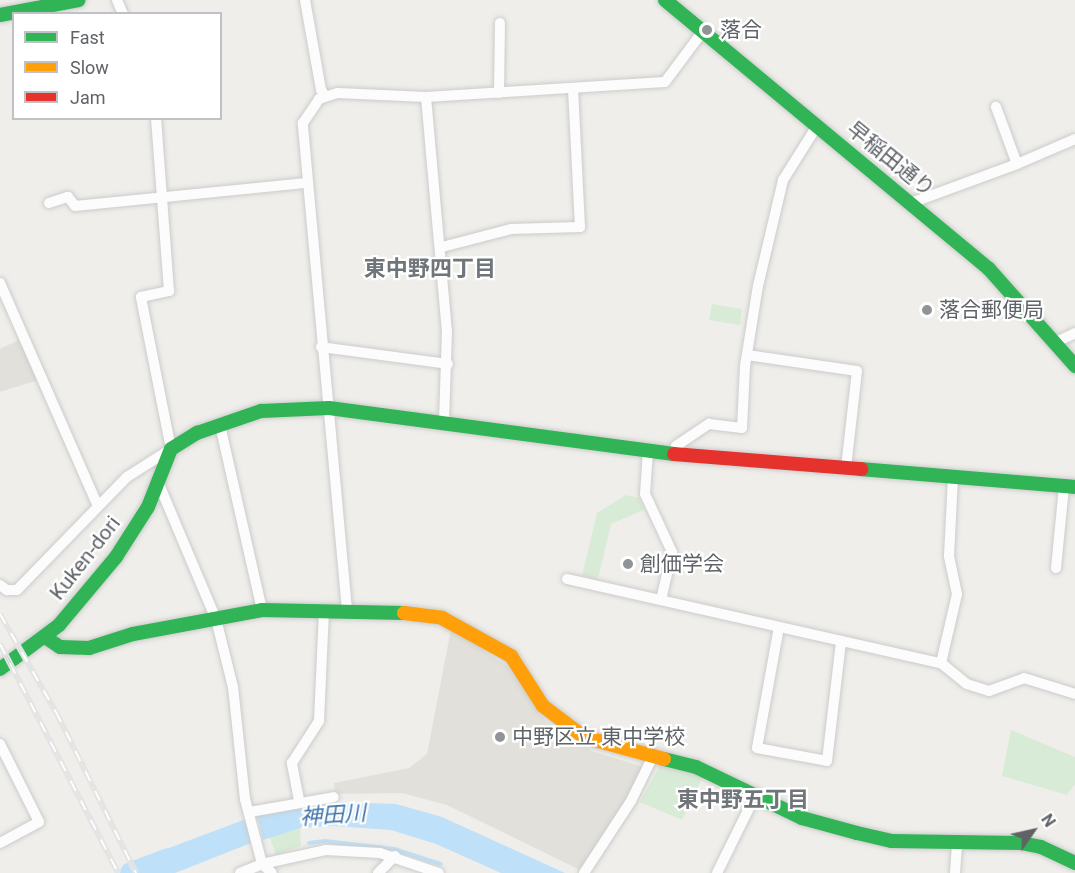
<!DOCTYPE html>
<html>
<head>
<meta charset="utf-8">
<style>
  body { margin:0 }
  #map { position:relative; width:1075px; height:873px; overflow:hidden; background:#efeeea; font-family:Roboto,"Noto Sans JP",sans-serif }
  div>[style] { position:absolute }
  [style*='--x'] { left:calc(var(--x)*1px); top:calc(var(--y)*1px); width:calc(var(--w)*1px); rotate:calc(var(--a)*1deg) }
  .education>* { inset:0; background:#e2e0da }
  .green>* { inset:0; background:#d8ebd6 }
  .water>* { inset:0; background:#bfe0f9 }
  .stream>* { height:4px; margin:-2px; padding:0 2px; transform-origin:2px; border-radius:2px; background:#bfe0f9 }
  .river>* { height:22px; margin:-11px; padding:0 11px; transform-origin:11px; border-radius:11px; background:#bfe0f9 }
  .roads { filter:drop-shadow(0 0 2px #cbcccc) drop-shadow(0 0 2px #cbcccc) }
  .street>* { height:10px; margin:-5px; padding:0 5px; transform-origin:5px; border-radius:5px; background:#fdfcfc }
  .fast>* { height:14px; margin:-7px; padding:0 7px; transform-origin:7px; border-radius:7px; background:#30b455 }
  .slow>* { height:14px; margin:-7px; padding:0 7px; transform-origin:7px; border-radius:7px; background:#ff9f0a }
  .jam>* { height:14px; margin:-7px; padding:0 7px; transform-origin:7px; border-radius:7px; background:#e5322d }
  .rail>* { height:6px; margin-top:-3px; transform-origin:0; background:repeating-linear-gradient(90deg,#fff 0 11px,#e4e4e4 0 22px); box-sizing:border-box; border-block:2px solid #e4e4e4 }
  .dots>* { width:16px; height:16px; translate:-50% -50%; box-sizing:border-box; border:3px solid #fff; border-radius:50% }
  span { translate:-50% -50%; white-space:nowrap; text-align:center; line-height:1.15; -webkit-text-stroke:4.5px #fff; paint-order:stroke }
  .poi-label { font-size:21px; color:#5f6368 }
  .left { translate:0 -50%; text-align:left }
  .street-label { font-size:21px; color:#5f6368 }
  .neighbourhood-label { font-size:22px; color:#70757a; font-weight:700 }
  .water-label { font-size:22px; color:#4174aa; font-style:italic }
  .legend { position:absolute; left:12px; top:12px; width:210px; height:108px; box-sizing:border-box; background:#fff; border:2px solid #bfc1c3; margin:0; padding:8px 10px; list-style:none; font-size:18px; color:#5f6368 }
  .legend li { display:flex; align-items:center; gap:12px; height:30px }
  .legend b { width:30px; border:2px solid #bfc1c3 }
  .north { position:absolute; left:1003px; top:801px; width:60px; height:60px; -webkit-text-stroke:4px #fff; paint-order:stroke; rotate:56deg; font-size:16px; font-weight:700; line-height:24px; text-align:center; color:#5f6368 }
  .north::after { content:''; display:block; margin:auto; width:21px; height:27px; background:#5f6368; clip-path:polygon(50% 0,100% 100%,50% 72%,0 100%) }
</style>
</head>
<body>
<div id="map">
  <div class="education">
    <i style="clip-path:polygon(19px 340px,38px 380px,0 392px,0 349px)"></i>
    <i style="clip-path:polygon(451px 629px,507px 666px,546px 722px,592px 751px,643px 767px,626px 802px,580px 870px,447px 805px,402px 793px,335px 794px,334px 783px,409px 768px,427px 754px)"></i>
  </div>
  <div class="green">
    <i style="clip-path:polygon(712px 304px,742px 309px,740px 325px,709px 320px)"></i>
    <i style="clip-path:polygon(626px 495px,639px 498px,644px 510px,611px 524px,598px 579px,582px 576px,597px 513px)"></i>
    <i style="clip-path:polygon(1011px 730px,1075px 757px,1075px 784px,1067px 795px,1002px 776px)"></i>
    <i style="clip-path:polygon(661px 764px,703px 776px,682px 820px,640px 802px)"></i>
    <i style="clip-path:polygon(300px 828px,301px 846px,276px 855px,269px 835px)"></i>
  </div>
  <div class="water">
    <i style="clip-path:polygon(344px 802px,396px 804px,442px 817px,565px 873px,501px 873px,436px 844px,391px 830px,334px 826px,300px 828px,263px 840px,257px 814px,302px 804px)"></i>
    <i style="clip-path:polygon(246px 819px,251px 843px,175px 873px,143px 873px,137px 860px)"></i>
  </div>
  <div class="stream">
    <i style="--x:309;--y:843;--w:16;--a:-7"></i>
    <i style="--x:325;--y:841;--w:69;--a:6.6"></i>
    <i style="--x:394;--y:849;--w:49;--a:17.7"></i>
  </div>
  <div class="river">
    <i style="--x:131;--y:873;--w:40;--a:-20.2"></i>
  </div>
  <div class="roads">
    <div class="street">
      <i style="--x:117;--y:0;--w:15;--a:67"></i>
      <i style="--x:305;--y:0;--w:91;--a:79.9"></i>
      <i style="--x:321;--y:90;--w:7;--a:56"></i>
      <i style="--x:499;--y:93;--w:70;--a:-89.2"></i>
      <i style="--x:426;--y:97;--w:235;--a:84.9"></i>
      <i style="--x:447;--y:331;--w:92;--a:91.9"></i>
      <i style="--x:1017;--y:164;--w:63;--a:-23.3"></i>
      <i style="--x:49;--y:203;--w:20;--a:-18"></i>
      <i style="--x:68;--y:197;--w:11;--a:52"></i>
      <i style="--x:75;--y:206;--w:233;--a:-5.7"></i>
      <i style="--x:911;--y:203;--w:113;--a:-20.2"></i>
      <i style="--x:1017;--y:164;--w:61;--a:-110.2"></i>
      <i style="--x:442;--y:247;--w:71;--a:-14.6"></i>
      <i style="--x:511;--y:229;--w:69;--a:-1.7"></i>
      <i style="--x:580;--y:227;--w:139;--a:-92.9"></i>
      <i style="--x:0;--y:283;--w:244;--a:66.3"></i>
      <i style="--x:1056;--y:342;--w:21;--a:-25"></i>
      <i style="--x:321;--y:347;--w:128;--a:7.6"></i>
      <i style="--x:747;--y:355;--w:111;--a:8.3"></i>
      <i style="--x:857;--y:371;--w:97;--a:96.5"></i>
      <i style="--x:220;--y:425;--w:190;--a:77.2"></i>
      <i style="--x:648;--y:451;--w:43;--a:94"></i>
      <i style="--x:645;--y:494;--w:64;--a:65"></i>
      <i style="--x:672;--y:552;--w:49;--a:102.9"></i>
      <i style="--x:674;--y:454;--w:8;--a:-76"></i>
      <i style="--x:676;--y:446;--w:40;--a:-34"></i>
      <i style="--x:709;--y:424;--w:33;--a:7"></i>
      <i style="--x:742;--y:428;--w:62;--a:-87.2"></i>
      <i style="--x:745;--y:366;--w:81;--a:-80.8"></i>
      <i style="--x:758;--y:286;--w:109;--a:-76.7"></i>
      <i style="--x:783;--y:180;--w:64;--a:-57.8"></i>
      <i style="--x:158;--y:482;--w:149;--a:67.1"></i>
      <i style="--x:216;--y:619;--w:70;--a:76"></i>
      <i style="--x:233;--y:687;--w:113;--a:83.9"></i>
      <i style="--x:245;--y:799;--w:67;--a:75.3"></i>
      <i style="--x:262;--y:864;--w:13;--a:42"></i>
      <i style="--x:1056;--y:568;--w:82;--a:-84.4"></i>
      <i style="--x:567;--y:579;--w:383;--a:12.7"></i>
      <i style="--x:941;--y:663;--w:33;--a:39"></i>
      <i style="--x:967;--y:684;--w:23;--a:18"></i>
      <i style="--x:989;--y:691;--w:37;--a:-20"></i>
      <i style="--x:1024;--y:678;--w:53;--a:17.4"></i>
      <i style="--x:0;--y:585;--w:9;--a:36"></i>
      <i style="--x:7;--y:590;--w:10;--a:0"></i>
      <i style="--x:17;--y:590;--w:158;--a:-45.8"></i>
      <i style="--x:127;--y:477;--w:52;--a:-32.5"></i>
      <i style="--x:171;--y:449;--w:155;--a:-101.2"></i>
      <i style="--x:141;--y:297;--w:29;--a:-12"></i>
      <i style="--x:169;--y:291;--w:173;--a:-94.3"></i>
      <i style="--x:347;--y:610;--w:489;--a:-95.2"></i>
      <i style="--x:303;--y:123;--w:29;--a:-56"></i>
      <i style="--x:319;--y:99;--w:20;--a:-18"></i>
      <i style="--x:338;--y:93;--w:88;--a:2.6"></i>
      <i style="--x:426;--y:97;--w:239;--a:-3.6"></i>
      <i style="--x:665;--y:82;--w:64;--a:-53.3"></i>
      <i style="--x:779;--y:627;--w:123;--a:100.3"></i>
      <i style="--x:757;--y:748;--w:71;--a:10.5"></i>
      <i style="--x:827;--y:761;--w:121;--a:-83.3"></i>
      <i style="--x:941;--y:663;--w:71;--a:-76.9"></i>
      <i style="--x:957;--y:594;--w:39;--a:-102"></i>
      <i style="--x:949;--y:556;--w:79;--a:-87.1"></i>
      <i style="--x:0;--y:744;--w:87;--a:63.4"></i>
      <i style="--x:39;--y:822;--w:44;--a:151.7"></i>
      <i style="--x:299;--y:800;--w:38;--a:-101"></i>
      <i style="--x:292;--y:763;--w:50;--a:-57.3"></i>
      <i style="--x:319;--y:721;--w:111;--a:-87.4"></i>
      <i style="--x:250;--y:812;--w:85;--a:-10.1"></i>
      <i style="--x:240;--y:873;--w:24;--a:-22"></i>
      <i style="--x:262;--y:864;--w:66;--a:-12.3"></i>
      <i style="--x:326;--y:850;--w:54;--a:3.2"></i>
      <i style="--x:380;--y:853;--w:62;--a:18.7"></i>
      <i style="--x:378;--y:873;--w:24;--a:-45"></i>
      <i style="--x:584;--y:873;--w:86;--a:-56.9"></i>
      <i style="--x:631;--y:801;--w:50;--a:-63.9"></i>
      <i style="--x:717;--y:873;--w:86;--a:-63.7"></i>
      <i style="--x:955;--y:873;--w:30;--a:-86"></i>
    </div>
    <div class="fast">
      <i style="--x:665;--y:0;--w:421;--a:39.7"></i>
      <i style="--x:989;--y:269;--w:130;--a:48.4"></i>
      <i style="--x:0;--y:15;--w:80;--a:-10.8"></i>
      <i style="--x:861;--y:469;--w:215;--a:4.8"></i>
      <i style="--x:45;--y:637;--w:18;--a:34"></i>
      <i style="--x:60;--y:647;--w:29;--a:2"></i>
      <i style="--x:89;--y:648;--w:46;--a:-17.7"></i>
      <i style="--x:133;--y:634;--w:131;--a:-10.5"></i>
      <i style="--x:262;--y:610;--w:142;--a:1.2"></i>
      <i style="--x:0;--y:669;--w:74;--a:-36.7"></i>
      <i style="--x:59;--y:625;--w:89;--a:-50"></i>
      <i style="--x:116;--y:557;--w:59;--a:-57.4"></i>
      <i style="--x:148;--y:507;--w:62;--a:-68.4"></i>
      <i style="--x:171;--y:449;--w:31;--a:-32"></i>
      <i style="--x:197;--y:433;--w:68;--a:-19"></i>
      <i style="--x:261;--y:411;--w:68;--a:-2.5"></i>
      <i style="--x:329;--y:408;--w:348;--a:7.6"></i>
      <i style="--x:664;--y:759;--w:33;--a:14"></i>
      <i style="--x:696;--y:767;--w:118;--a:25.7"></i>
      <i style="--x:802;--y:818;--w:57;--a:15.3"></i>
      <i style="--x:857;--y:833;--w:35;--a:13"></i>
      <i style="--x:891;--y:841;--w:130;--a:0.9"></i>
      <i style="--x:1021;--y:843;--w:20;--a:11"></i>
      <i style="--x:1041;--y:847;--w:38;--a:25"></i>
    </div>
    <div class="slow">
      <i style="--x:404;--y:613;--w:38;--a:7"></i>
      <i style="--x:442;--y:618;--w:79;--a:28.8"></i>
      <i style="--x:511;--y:656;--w:59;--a:57.4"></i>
      <i style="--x:543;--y:706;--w:51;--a:37.1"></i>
      <i style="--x:584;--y:737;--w:83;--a:15.4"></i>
    </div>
    <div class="jam">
      <i style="--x:674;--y:454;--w:188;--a:4.6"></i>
    </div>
  </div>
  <div class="rail">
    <i style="--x:0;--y:614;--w:113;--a:60.3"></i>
    <i style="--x:56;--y:712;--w:180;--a:63.6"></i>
    <i style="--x:0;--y:644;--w:258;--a:62.7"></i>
  </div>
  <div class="dots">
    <i style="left:707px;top:30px;background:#919496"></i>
    <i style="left:927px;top:310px;background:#919496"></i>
    <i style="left:628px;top:564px;background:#919496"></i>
    <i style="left:500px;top:737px;background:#919496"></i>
  </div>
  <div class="poi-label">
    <span class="left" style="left:720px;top:30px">落合</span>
    <span class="left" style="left:939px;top:310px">落合郵便局</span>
    <span class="left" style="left:640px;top:564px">創価学会</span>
    <span class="left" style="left:512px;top:737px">中野区立 東中学校</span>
  </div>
  <div class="street-label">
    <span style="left:891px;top:159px;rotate:39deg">早稲田通り</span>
    <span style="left:85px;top:558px;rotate:-52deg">Kuken-dori</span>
  </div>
  <div class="neighbourhood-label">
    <span style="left:430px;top:269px">東中野四丁目</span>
    <span style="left:743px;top:800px">東中野五丁目</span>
  </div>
  <div class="water-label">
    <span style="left:333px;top:815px;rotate:-4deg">神田川</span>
  </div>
  <ul class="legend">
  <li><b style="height:8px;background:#30b455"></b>Fast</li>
  <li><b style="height:8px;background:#ff9f0a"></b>Slow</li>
  <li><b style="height:8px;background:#e5322d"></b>Jam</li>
  </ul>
  <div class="north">N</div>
</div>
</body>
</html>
